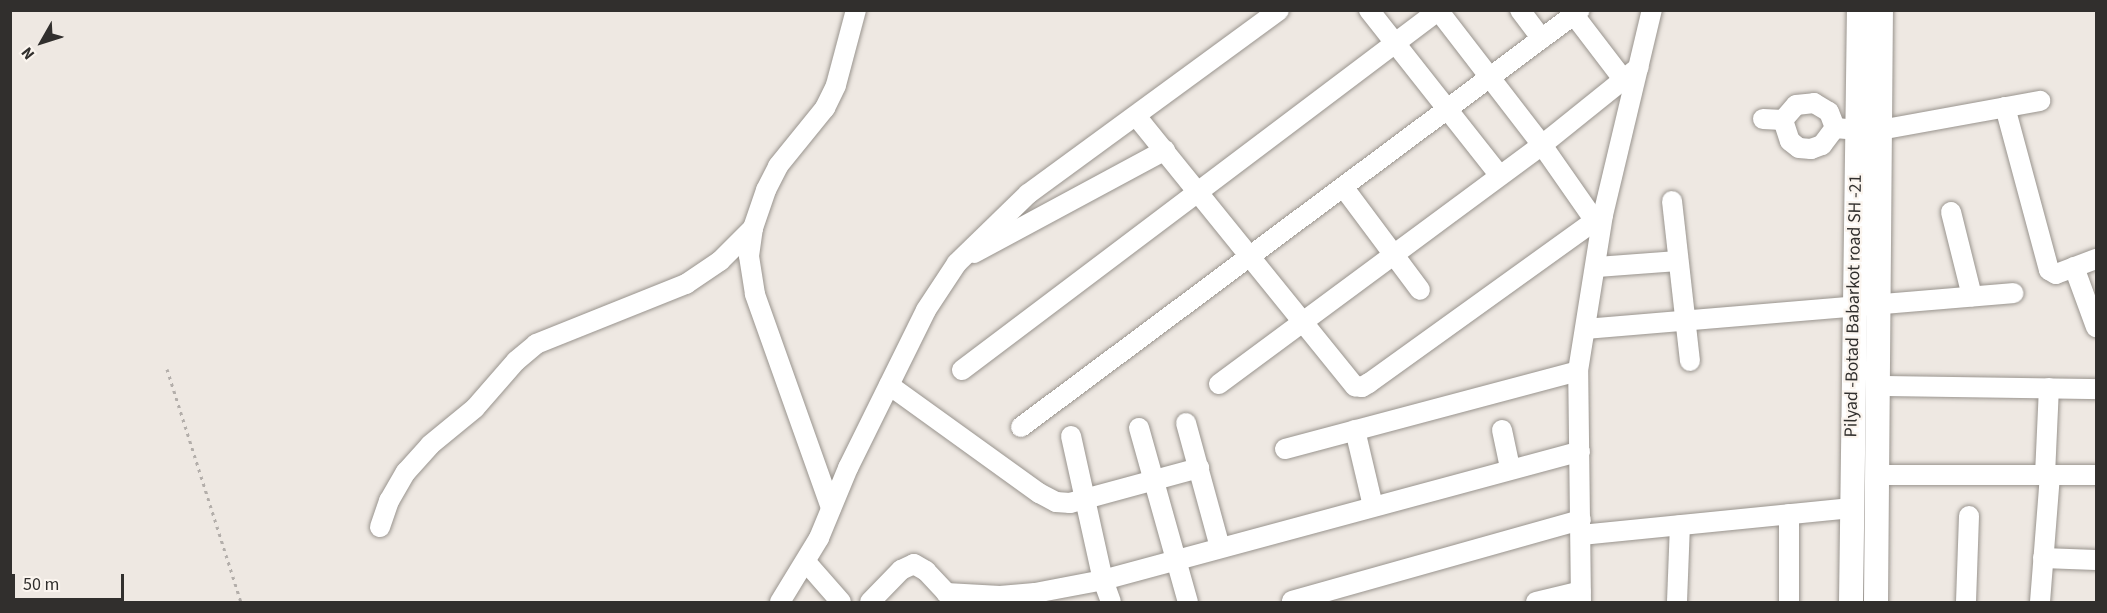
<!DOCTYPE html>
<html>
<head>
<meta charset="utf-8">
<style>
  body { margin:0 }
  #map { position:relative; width:2107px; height:613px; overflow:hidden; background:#eee8e2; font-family:"Source Sans 3",sans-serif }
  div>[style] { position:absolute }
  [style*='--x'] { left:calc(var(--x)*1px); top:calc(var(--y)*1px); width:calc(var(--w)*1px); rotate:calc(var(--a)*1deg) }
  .path>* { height:3px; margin-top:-1.5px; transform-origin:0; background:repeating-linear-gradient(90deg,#b3aeaa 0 3px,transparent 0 7.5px) }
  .roads { filter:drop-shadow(0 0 2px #99948e) drop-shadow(0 0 2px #99948e) }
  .minor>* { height:20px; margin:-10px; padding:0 10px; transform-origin:10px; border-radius:10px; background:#fff }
  .major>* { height:24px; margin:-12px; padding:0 12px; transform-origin:12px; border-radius:12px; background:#fff }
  span { translate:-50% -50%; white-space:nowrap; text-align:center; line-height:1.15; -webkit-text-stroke:4.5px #fbf5ef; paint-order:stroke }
  .street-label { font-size:18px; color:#312f2d }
  .frame { position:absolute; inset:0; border:12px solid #312f2d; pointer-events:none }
  .north { position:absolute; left:12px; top:12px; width:60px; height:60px; -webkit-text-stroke:4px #fbf5ef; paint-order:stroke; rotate:231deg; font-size:16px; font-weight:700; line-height:24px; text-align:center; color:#312f2d }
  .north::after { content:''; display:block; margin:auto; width:21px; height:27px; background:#312f2d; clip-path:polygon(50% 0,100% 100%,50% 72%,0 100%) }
  .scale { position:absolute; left:12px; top:574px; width:112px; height:27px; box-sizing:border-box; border:3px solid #312f2d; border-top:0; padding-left:8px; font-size:18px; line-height:21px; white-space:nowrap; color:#312f2d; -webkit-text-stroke:4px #fbf5ef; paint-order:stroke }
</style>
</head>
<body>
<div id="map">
  <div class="path">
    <i style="--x:167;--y:369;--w:244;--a:72.4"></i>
  </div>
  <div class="roads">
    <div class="minor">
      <i style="--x:1369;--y:10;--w:211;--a:51.7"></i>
      <i style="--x:1438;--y:10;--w:170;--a:52.4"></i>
      <i style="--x:1542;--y:145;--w:93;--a:55.1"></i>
      <i style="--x:1520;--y:10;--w:36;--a:53"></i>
      <i style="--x:1574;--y:15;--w:81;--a:52.6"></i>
      <i style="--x:2005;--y:107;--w:169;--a:74.9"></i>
      <i style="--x:2049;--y:270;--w:8;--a:30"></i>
      <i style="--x:2056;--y:274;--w:43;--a:-20.6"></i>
      <i style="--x:1136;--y:116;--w:348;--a:51"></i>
      <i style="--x:1355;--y:386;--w:7;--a:8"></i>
      <i style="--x:1362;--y:387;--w:8;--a:-30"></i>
      <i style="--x:1369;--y:383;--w:288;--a:-35.7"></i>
      <i style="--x:1763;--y:119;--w:20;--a:3"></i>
      <i style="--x:1783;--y:120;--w:20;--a:-49"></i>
      <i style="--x:1796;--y:105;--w:18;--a:-6"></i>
      <i style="--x:1814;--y:103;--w:17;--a:31"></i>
      <i style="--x:1829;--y:112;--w:17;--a:69"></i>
      <i style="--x:1783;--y:120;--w:22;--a:72"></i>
      <i style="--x:1790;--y:141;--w:11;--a:38"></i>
      <i style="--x:1799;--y:148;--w:12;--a:5"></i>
      <i style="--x:1811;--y:149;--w:12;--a:-20"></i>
      <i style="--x:1822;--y:145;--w:21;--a:-53"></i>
      <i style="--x:1835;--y:128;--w:21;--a:5"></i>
      <i style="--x:1880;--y:130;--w:163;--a:-10.3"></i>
      <i style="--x:1344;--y:188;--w:127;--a:53.3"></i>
      <i style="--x:1672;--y:201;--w:161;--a:83.6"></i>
      <i style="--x:1951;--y:212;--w:87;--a:76"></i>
      <i style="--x:974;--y:253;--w:217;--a:-28.3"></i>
      <i style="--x:1597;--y:267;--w:81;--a:-4.2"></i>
      <i style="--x:2074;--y:267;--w:64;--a:69.9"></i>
      <i style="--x:1586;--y:329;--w:429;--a:-4.8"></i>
      <i style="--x:962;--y:370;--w:598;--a:-37.04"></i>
      <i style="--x:1219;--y:384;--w:402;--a:-36.5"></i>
      <i style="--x:1542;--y:145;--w:124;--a:-38.8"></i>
      <i style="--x:889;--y:385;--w:185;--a:35.8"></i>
      <i style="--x:1039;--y:493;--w:19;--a:28"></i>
      <i style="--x:1056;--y:502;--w:14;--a:4"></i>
      <i style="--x:1070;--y:503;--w:134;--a:-15.2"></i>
      <i style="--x:1878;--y:386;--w:218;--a:0.8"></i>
      <i style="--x:1186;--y:423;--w:129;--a:74.7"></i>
      <i style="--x:1021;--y:427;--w:697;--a:-36.72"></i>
      <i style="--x:1139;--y:428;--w:181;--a:74.3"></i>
      <i style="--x:1355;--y:430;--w:78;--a:76.7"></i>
      <i style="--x:1502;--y:430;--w:40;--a:78"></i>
      <i style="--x:1071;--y:436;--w:148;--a:77.5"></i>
      <i style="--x:1103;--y:580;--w:23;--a:70"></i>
      <i style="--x:1285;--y:449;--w:303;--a:-14.9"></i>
      <i style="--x:1877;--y:475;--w:219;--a:0"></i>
      <i style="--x:2045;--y:475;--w:87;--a:-87.4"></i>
      <i style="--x:831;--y:508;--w:227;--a:-109.6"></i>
      <i style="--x:755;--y:294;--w:38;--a:-99"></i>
      <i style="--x:749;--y:256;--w:28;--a:-82"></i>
      <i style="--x:753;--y:228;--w:40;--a:-71.1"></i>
      <i style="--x:766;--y:190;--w:27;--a:-63"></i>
      <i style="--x:778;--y:166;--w:75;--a:-51"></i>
      <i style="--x:825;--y:108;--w:25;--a:-64"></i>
      <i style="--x:836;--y:85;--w:78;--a:-75.1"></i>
      <i style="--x:1789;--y:514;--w:88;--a:90"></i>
      <i style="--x:380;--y:527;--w:28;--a:-71"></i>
      <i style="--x:389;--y:501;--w:34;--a:-60"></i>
      <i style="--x:406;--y:472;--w:36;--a:-48"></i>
      <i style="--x:430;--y:445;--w:58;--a:-39.4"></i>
      <i style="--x:475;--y:408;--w:62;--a:-48.9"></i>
      <i style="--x:516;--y:361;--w:26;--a:-40"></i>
      <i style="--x:536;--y:344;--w:162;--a:-21.8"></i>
      <i style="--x:686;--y:284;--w:41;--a:-34.1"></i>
      <i style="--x:720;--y:261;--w:47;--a:-45"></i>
      <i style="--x:1581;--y:535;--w:272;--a:-5.7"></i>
      <i style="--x:2043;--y:558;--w:53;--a:2.2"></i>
      <i style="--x:806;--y:562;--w:53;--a:48.8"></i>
      <i style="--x:946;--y:593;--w:54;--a:3.2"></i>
      <i style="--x:1000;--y:596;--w:35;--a:-5"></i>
      <i style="--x:1035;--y:593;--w:69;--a:-10.8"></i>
      <i style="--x:1103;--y:580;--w:494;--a:-15.1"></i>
      <i style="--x:1292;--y:601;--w:300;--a:-15.7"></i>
      <i style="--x:780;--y:602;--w:75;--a:-58.6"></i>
      <i style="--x:819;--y:538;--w:76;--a:-67.5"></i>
      <i style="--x:848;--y:468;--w:176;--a:-63.7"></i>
      <i style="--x:926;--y:310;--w:56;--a:-56.6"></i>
      <i style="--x:957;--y:263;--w:99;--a:-44.2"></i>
      <i style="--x:1028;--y:194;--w:311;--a:-36.2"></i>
      <i style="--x:870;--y:602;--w:45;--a:-45.9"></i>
      <i style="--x:901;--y:570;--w:14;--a:-25"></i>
      <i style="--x:914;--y:564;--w:14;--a:30"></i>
      <i style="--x:926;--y:571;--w:42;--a:46.9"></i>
      <i style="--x:1536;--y:602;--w:46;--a:-13.7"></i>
      <i style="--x:1581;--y:602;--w:231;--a:-90.7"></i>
      <i style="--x:1578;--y:371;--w:158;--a:-80.9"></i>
      <i style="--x:1603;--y:215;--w:211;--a:-76.6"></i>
      <i style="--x:1677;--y:602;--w:77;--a:-87.8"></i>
      <i style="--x:1966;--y:602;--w:86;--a:-88"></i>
      <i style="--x:2040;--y:602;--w:127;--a:-85.5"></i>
    </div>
    <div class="major">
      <i style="--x:1851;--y:602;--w:592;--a:-89.23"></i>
      <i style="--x:1876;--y:602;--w:592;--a:-89.52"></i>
    </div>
  </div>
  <div class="street-label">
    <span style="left:1854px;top:306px;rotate:-89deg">Pilyad -Botad Babarkot road SH -21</span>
  </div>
  <div class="frame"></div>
  <div class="north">N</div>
  <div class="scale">50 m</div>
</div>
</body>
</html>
